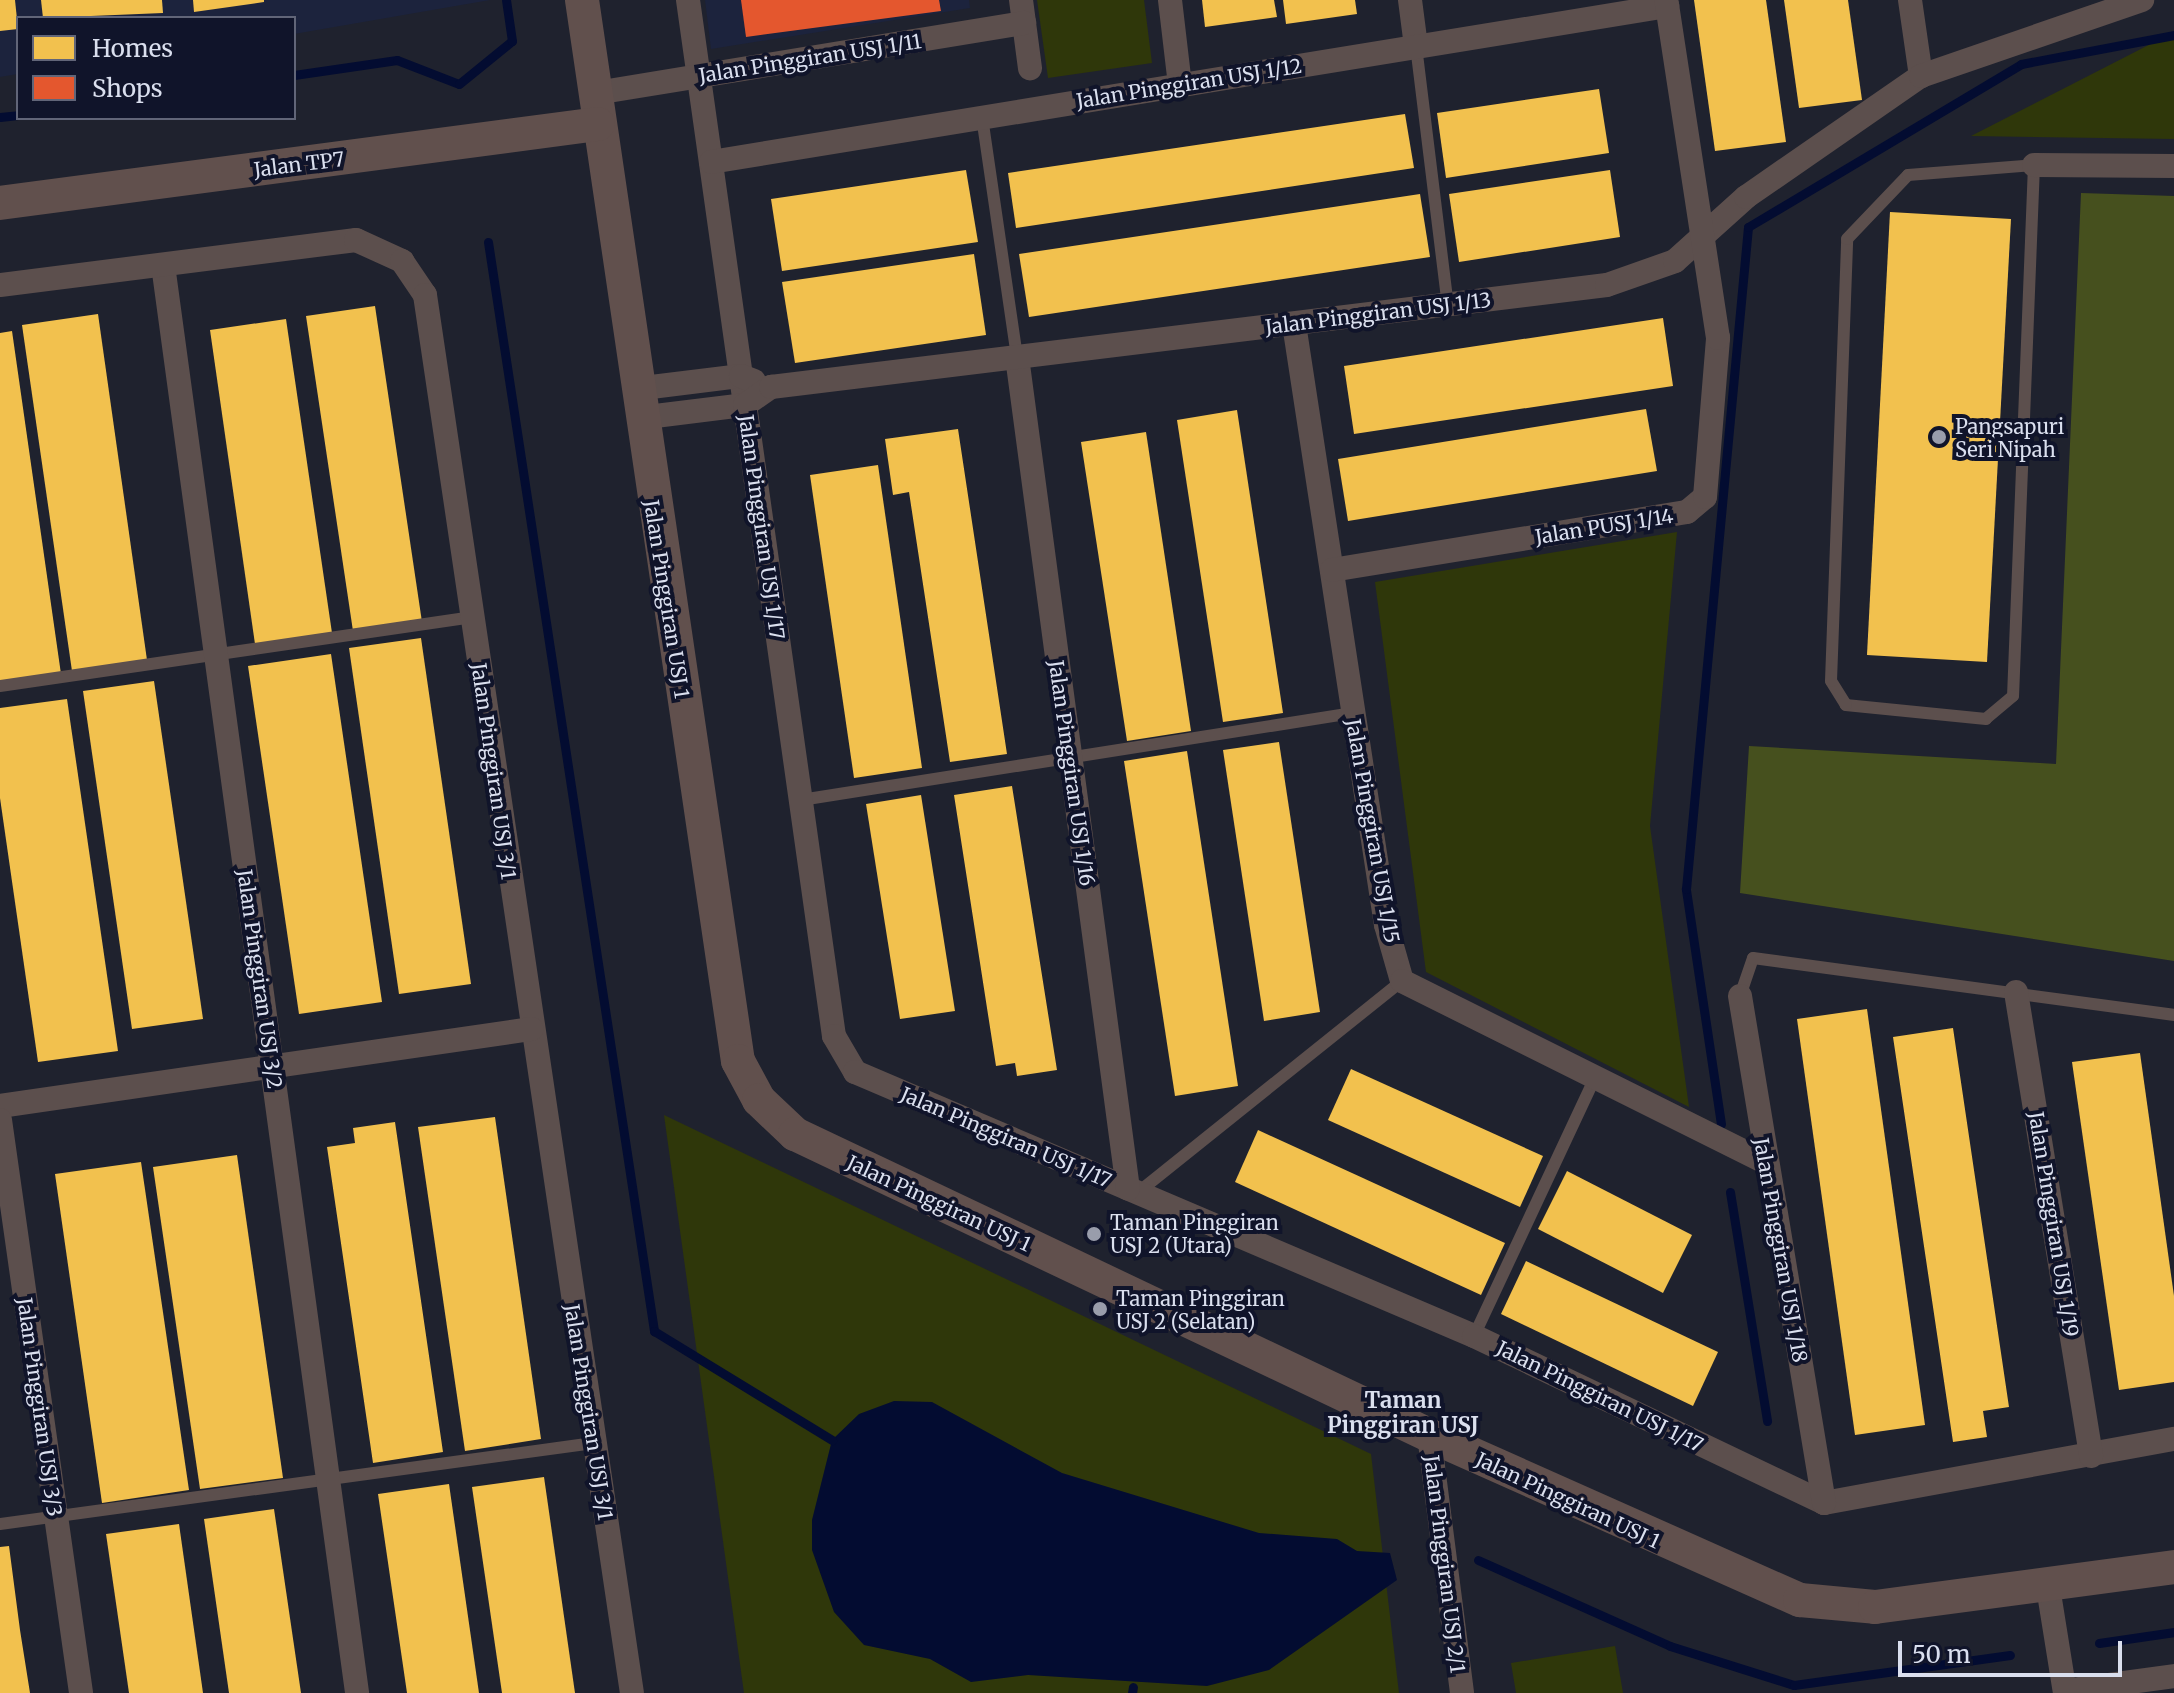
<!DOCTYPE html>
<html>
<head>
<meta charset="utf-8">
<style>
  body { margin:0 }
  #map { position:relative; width:2174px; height:1693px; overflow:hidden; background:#1f222e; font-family:Merriweather,serif }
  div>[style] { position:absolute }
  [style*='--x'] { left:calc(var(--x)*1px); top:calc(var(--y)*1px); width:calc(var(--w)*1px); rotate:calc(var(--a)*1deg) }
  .built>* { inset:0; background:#1c233d }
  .green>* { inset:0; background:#2f370a }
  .forest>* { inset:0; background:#46501e }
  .water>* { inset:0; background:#030c31 }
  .homes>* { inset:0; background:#f2c14e }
  .shops>* { inset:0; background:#e4572e }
  .stream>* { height:9px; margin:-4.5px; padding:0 4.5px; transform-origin:4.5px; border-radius:4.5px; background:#030c31 }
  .lane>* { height:12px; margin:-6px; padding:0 6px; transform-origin:6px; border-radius:6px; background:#5c4f4d }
  .street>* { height:24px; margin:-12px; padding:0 12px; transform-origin:12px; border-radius:12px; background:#5c4f4d }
  .secondary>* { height:34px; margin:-17px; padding:0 17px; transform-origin:17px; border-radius:17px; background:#61504d }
  .dots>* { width:22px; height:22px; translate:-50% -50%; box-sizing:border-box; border:4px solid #10142a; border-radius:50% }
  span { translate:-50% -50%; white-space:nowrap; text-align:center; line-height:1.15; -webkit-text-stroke:8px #10142a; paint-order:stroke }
  .street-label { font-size:20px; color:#dadfee }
  .poi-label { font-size:20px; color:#dadfee }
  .left { translate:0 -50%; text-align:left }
  .neighbourhood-label { font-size:22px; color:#dadfee; font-weight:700 }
  .legend { position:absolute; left:16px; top:16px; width:280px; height:104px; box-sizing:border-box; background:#10142a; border:2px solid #616578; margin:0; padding:10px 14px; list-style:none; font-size:24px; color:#dadfee }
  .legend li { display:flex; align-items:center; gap:16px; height:40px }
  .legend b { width:40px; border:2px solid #616578 }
  .scale { position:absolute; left:1898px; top:1641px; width:224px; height:36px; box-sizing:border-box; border:4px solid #dadfee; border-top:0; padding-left:10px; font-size:24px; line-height:28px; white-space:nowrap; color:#dadfee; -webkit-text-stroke:6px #10142a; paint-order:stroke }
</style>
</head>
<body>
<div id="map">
  <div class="built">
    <i style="clip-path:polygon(0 0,490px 0,294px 34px,294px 18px,18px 18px,18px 74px,0 77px)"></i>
    <i style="clip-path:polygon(705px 0,969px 0,970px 8px,711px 49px)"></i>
  </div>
  <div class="green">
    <i style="clip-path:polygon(1037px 0,1144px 0,1152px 63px,1048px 78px)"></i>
    <i style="clip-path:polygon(2174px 32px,2174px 139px,1971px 136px)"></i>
    <i style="clip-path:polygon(1677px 532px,1650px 826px,1689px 1107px,1426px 972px,1375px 582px)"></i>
    <i style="clip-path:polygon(664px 1115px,1371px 1454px,1399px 1693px,744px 1693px)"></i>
    <i style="clip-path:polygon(1615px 1646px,1623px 1693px,1516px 1693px,1511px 1663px)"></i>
  </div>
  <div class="forest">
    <i style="clip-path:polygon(2081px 193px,2174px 196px,2174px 961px,1740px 893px,1749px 746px,2056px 764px)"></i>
  </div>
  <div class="water">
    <i style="clip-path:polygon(894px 1401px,932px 1402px,1062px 1473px,1259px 1533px,1337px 1539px,1357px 1551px,1390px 1553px,1397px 1580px,1269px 1670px,1207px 1686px,1028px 1675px,971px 1682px,930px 1659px,864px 1645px,834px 1612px,812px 1550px,812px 1520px,832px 1440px,859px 1414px)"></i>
  </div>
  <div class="homes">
    <i style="clip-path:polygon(0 0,15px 0,18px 29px,0 31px)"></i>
    <i style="clip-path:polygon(41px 0,162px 0,163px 13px,43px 18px)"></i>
    <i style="clip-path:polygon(193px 0,264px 0,264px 2px,194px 12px)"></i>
    <i style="clip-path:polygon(1202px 0,1274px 0,1277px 17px,1205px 27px)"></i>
    <i style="clip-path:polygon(1283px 0,1355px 0,1357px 14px,1286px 24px)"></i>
    <i style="clip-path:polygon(1694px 0,1766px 0,1786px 142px,1715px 151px)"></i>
    <i style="clip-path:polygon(1784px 0,1848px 0,1862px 100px,1799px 108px)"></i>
    <i style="clip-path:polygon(1599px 89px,1609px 153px,1446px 178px,1437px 113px)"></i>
    <i style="clip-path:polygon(1405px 114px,1414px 168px,1016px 228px,1008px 173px)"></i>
    <i style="clip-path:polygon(966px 170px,978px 242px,782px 271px,771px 199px)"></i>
    <i style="clip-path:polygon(1610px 170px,1620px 237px,1459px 262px,1449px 194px)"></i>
    <i style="clip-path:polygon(1420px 194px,1430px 257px,1029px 317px,1019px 254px)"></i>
    <i style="clip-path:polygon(1890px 212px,2011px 219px,1987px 662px,1867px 655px)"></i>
    <i style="clip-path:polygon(974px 254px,986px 335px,795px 363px,782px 282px)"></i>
    <i style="clip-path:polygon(375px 306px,422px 622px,353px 631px,306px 316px)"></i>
    <i style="clip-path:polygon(98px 314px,147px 660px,72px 671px,22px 325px)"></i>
    <i style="clip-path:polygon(1663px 318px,1673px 386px,1354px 434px,1344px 366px)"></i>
    <i style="clip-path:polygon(286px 319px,332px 633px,255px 644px,210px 330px)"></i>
    <i style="clip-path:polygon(12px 331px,61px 674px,0 683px,0 333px)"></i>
    <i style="clip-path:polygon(1646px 409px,1657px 471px,1348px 521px,1338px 459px)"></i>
    <i style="clip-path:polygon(1237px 410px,1283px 713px,1223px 722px,1177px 420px)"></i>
    <i style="clip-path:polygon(958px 429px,1007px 754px,950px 762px,909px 492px,893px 495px,885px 439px)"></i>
    <i style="clip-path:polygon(1146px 432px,1191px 731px,1127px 741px,1081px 442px)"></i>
    <i style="clip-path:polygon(878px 465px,922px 768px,854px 778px,810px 475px)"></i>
    <i style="clip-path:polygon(421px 638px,471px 984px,399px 994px,349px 648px)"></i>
    <i style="clip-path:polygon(331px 654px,382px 1002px,299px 1014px,248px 666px)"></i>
    <i style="clip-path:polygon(154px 681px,203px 1019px,132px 1029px,83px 691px)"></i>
    <i style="clip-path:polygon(67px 699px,118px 1051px,38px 1062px,0 798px,0 708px)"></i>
    <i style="clip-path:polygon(1279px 742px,1320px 1012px,1264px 1021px,1223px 750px)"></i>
    <i style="clip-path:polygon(1187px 751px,1238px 1086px,1175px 1096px,1124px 761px)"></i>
    <i style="clip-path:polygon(1012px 786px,1057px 1070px,1017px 1076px,1015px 1063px,996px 1066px,954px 795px)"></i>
    <i style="clip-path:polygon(921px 795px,955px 1011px,900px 1019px,866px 804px)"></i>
    <i style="clip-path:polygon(1867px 1009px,1925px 1425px,1855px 1435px,1797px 1019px)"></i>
    <i style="clip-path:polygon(1953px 1028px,2009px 1407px,1983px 1411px,1987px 1437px,1953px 1442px,1893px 1037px)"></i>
    <i style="clip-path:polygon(2140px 1053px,2174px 1296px,2174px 1382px,2119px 1390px,2072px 1062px)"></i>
    <i style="clip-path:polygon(1351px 1069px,1543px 1156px,1520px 1207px,1328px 1120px)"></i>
    <i style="clip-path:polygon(495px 1117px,541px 1439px,465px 1451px,418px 1127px)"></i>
    <i style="clip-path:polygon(395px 1122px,443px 1452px,373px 1463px,327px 1147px,355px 1143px,353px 1128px)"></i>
    <i style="clip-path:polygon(1258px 1130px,1505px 1243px,1481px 1295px,1235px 1182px)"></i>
    <i style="clip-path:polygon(237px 1155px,283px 1478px,200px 1489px,153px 1167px)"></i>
    <i style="clip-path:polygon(141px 1162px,189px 1490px,102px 1503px,55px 1174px)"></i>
    <i style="clip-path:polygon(1567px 1171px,1692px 1235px,1663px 1293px,1538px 1229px)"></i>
    <i style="clip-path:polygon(1526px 1261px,1718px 1352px,1693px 1406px,1501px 1314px)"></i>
    <i style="clip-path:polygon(544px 1477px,575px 1693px,502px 1693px,472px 1487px)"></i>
    <i style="clip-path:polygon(449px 1484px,479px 1693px,407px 1693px,378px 1494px)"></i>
    <i style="clip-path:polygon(274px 1509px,301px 1693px,229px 1693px,204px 1519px)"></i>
    <i style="clip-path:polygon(179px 1524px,203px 1693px,129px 1693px,106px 1534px)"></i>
    <i style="clip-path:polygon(9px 1546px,20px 1630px,30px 1693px,0 1693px,0 1547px)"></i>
  </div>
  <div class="shops">
    <i style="clip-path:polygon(741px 0,939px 0,941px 11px,746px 37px)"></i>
  </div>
  <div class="stream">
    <i style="--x:294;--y:75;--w:104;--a:-8.3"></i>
    <i style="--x:397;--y:60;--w:66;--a:21.2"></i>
    <i style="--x:459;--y:84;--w:68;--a:-39.1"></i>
    <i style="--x:512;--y:41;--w:41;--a:-98.3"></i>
    <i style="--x:0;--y:117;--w:18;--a:-6"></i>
    <i style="--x:488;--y:242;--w:1102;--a:81.33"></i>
    <i style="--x:654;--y:1331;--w:209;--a:31.5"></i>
    <i style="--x:1721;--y:1124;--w:238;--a:-98.5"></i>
    <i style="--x:1686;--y:889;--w:665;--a:-84.65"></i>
    <i style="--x:1748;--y:227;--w:318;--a:-30.8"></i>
    <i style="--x:2021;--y:64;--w:156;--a:-10.7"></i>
    <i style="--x:1730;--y:1192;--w:232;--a:80.8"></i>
    <i style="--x:1478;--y:1560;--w:210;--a:24.1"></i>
    <i style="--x:1670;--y:1646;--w:130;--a:17.5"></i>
    <i style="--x:1794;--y:1685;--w:218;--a:-7.9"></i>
    <i style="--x:2099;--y:1643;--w:76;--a:-8.3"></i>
    <i style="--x:1132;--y:1693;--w:6;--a:-81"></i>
  </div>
  <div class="lane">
    <i style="--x:1416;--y:46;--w:261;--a:83"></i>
    <i style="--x:982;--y:117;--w:243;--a:81.7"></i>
    <i style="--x:2034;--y:165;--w:531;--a:92.26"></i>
    <i style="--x:2013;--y:696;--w:35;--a:140"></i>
    <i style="--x:1986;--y:719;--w:141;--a:-174.3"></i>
    <i style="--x:1846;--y:705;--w:28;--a:-122"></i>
    <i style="--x:1831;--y:681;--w:442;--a:-87.9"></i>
    <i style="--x:1847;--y:239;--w:88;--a:-46.4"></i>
    <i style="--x:1908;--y:175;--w:126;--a:-4.5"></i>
    <i style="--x:0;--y:686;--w:476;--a:-8.3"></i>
    <i style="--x:801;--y:800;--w:559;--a:-8.96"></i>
    <i style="--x:1740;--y:996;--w:40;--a:-71.1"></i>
    <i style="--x:1753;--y:958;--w:425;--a:7.7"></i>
    <i style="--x:1136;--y:1194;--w:341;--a:-38.7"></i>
    <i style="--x:1474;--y:1336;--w:285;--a:-64.9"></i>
    <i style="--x:0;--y:1524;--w:599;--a:-7.77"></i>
  </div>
  <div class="street">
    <i style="--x:688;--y:0;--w:1046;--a:81.98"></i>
    <i style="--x:834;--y:1036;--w:42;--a:59.7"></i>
    <i style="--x:855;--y:1072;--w:673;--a:23.1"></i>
    <i style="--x:1474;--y:1336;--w:388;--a:25.5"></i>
    <i style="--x:1824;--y:1503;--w:356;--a:-10.4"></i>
    <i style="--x:1021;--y:0;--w:69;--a:82.5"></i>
    <i style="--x:1170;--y:0;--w:86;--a:83.3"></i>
    <i style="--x:1410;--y:0;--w:46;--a:82.6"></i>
    <i style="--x:1910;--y:0;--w:77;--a:81.8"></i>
    <i style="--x:596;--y:93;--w:434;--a:-9.3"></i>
    <i style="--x:711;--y:162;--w:969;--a:-9.27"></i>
    <i style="--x:2034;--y:165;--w:140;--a:0.4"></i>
    <i style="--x:163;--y:265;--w:1441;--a:82.26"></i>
    <i style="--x:0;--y:285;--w:359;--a:-7.2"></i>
    <i style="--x:356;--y:240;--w:51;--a:24.5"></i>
    <i style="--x:402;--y:261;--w:41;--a:55.9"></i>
    <i style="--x:425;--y:295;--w:1413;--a:81.58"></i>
    <i style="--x:1294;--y:324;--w:608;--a:81.3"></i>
    <i style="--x:1386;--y:925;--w:58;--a:74.1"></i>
    <i style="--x:1402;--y:981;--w:408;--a:26.5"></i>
    <i style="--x:1017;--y:357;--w:839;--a:82.4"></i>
    <i style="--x:635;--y:389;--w:107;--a:-7"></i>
    <i style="--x:741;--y:376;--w:14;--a:21"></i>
    <i style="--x:639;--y:418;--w:107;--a:-7"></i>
    <i style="--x:745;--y:405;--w:32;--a:-35"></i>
    <i style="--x:771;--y:387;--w:842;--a:-6.96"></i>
    <i style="--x:1607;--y:285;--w:72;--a:-19.4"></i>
    <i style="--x:1675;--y:261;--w:96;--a:-42"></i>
    <i style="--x:1746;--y:197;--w:213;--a:-34.7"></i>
    <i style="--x:1921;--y:76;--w:234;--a:-19"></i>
    <i style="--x:1332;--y:570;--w:360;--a:-9.3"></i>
    <i style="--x:1687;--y:512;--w:23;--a:-40"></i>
    <i style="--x:1705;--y:497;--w:160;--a:-85.3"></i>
    <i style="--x:1718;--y:338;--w:342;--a:-98.7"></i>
    <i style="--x:2016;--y:992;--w:470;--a:80.8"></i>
    <i style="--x:1740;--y:996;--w:514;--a:80.59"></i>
    <i style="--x:0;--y:1106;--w:537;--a:-8.25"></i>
    <i style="--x:0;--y:1120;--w:579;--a:81.95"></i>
    <i style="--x:1429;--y:1435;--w:260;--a:82.7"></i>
    <i style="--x:2048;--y:1587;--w:107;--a:80.9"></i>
    <i style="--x:2065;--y:1691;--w:110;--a:-7.8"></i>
  </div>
  <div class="secondary">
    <i style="--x:582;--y:0;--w:1072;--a:81.64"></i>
    <i style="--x:738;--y:1061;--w:44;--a:61.7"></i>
    <i style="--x:759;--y:1100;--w:50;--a:43.4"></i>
    <i style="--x:795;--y:1134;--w:702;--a:25.4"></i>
    <i style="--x:1429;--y:1435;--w:406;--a:24"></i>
    <i style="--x:1800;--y:1600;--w:75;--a:5.3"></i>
    <i style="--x:1875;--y:1607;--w:302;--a:-7.6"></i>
    <i style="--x:0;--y:203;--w:603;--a:-7.53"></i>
  </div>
  <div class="dots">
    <i style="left:1939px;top:437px;background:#999dab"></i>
    <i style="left:1094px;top:1234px;background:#999dab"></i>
    <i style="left:1100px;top:1309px;background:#999dab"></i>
  </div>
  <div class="street-label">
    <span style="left:810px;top:58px;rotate:-9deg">Jalan Pinggiran USJ 1/11</span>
    <span style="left:1189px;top:83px;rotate:-9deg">Jalan Pinggiran USJ 1/12</span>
    <span style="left:299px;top:164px;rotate:-7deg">Jalan TP7</span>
    <span style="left:1378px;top:313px;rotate:-7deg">Jalan Pinggiran USJ 1/13</span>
    <span style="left:1604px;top:526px;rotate:-9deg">Jalan PUSJ 1/14</span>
    <span style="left:762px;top:527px;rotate:82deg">Jalan Pinggiran USJ 1/17</span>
    <span style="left:667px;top:599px;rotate:81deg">Jalan Pinggiran USJ 1</span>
    <span style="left:494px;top:771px;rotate:82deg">Jalan Pinggiran USJ 3/1</span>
    <span style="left:1072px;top:773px;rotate:82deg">Jalan Pinggiran USJ 1/16</span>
    <span style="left:1373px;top:831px;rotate:80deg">Jalan Pinggiran USJ 1/15</span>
    <span style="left:260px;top:979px;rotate:82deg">Jalan Pinggiran USJ 3/2</span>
    <span style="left:1006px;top:1137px;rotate:23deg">Jalan Pinggiran USJ 1/17</span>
    <span style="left:939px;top:1203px;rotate:25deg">Jalan Pinggiran USJ 1</span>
    <span style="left:2054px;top:1224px;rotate:81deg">Jalan Pinggiran USJ 1/19</span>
    <span style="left:1781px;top:1250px;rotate:80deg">Jalan Pinggiran USJ 1/18</span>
    <span style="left:1600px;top:1396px;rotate:26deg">Jalan Pinggiran USJ 1/17</span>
    <span style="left:40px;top:1407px;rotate:82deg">Jalan Pinggiran USJ 3/3</span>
    <span style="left:589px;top:1412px;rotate:81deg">Jalan Pinggiran USJ 3/1</span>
    <span style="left:1568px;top:1500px;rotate:25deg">Jalan Pinggiran USJ 1</span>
    <span style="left:1445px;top:1564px;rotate:83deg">Jalan Pinggiran USJ 2/1</span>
  </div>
  <div class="poi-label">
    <span class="left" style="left:1955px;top:438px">Pangsapuri<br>Seri Nipah</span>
    <span class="left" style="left:1110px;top:1234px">Taman Pinggiran<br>USJ 2 (Utara)</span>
    <span class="left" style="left:1116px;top:1310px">Taman Pinggiran<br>USJ 2 (Selatan)</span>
  </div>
  <div class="neighbourhood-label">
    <span style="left:1403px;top:1413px">Taman<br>Pinggiran USJ</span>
  </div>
  <ul class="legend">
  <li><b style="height:22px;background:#f2c14e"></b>Homes</li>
  <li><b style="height:22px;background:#e4572e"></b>Shops</li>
  </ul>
  <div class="scale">50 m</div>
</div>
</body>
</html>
